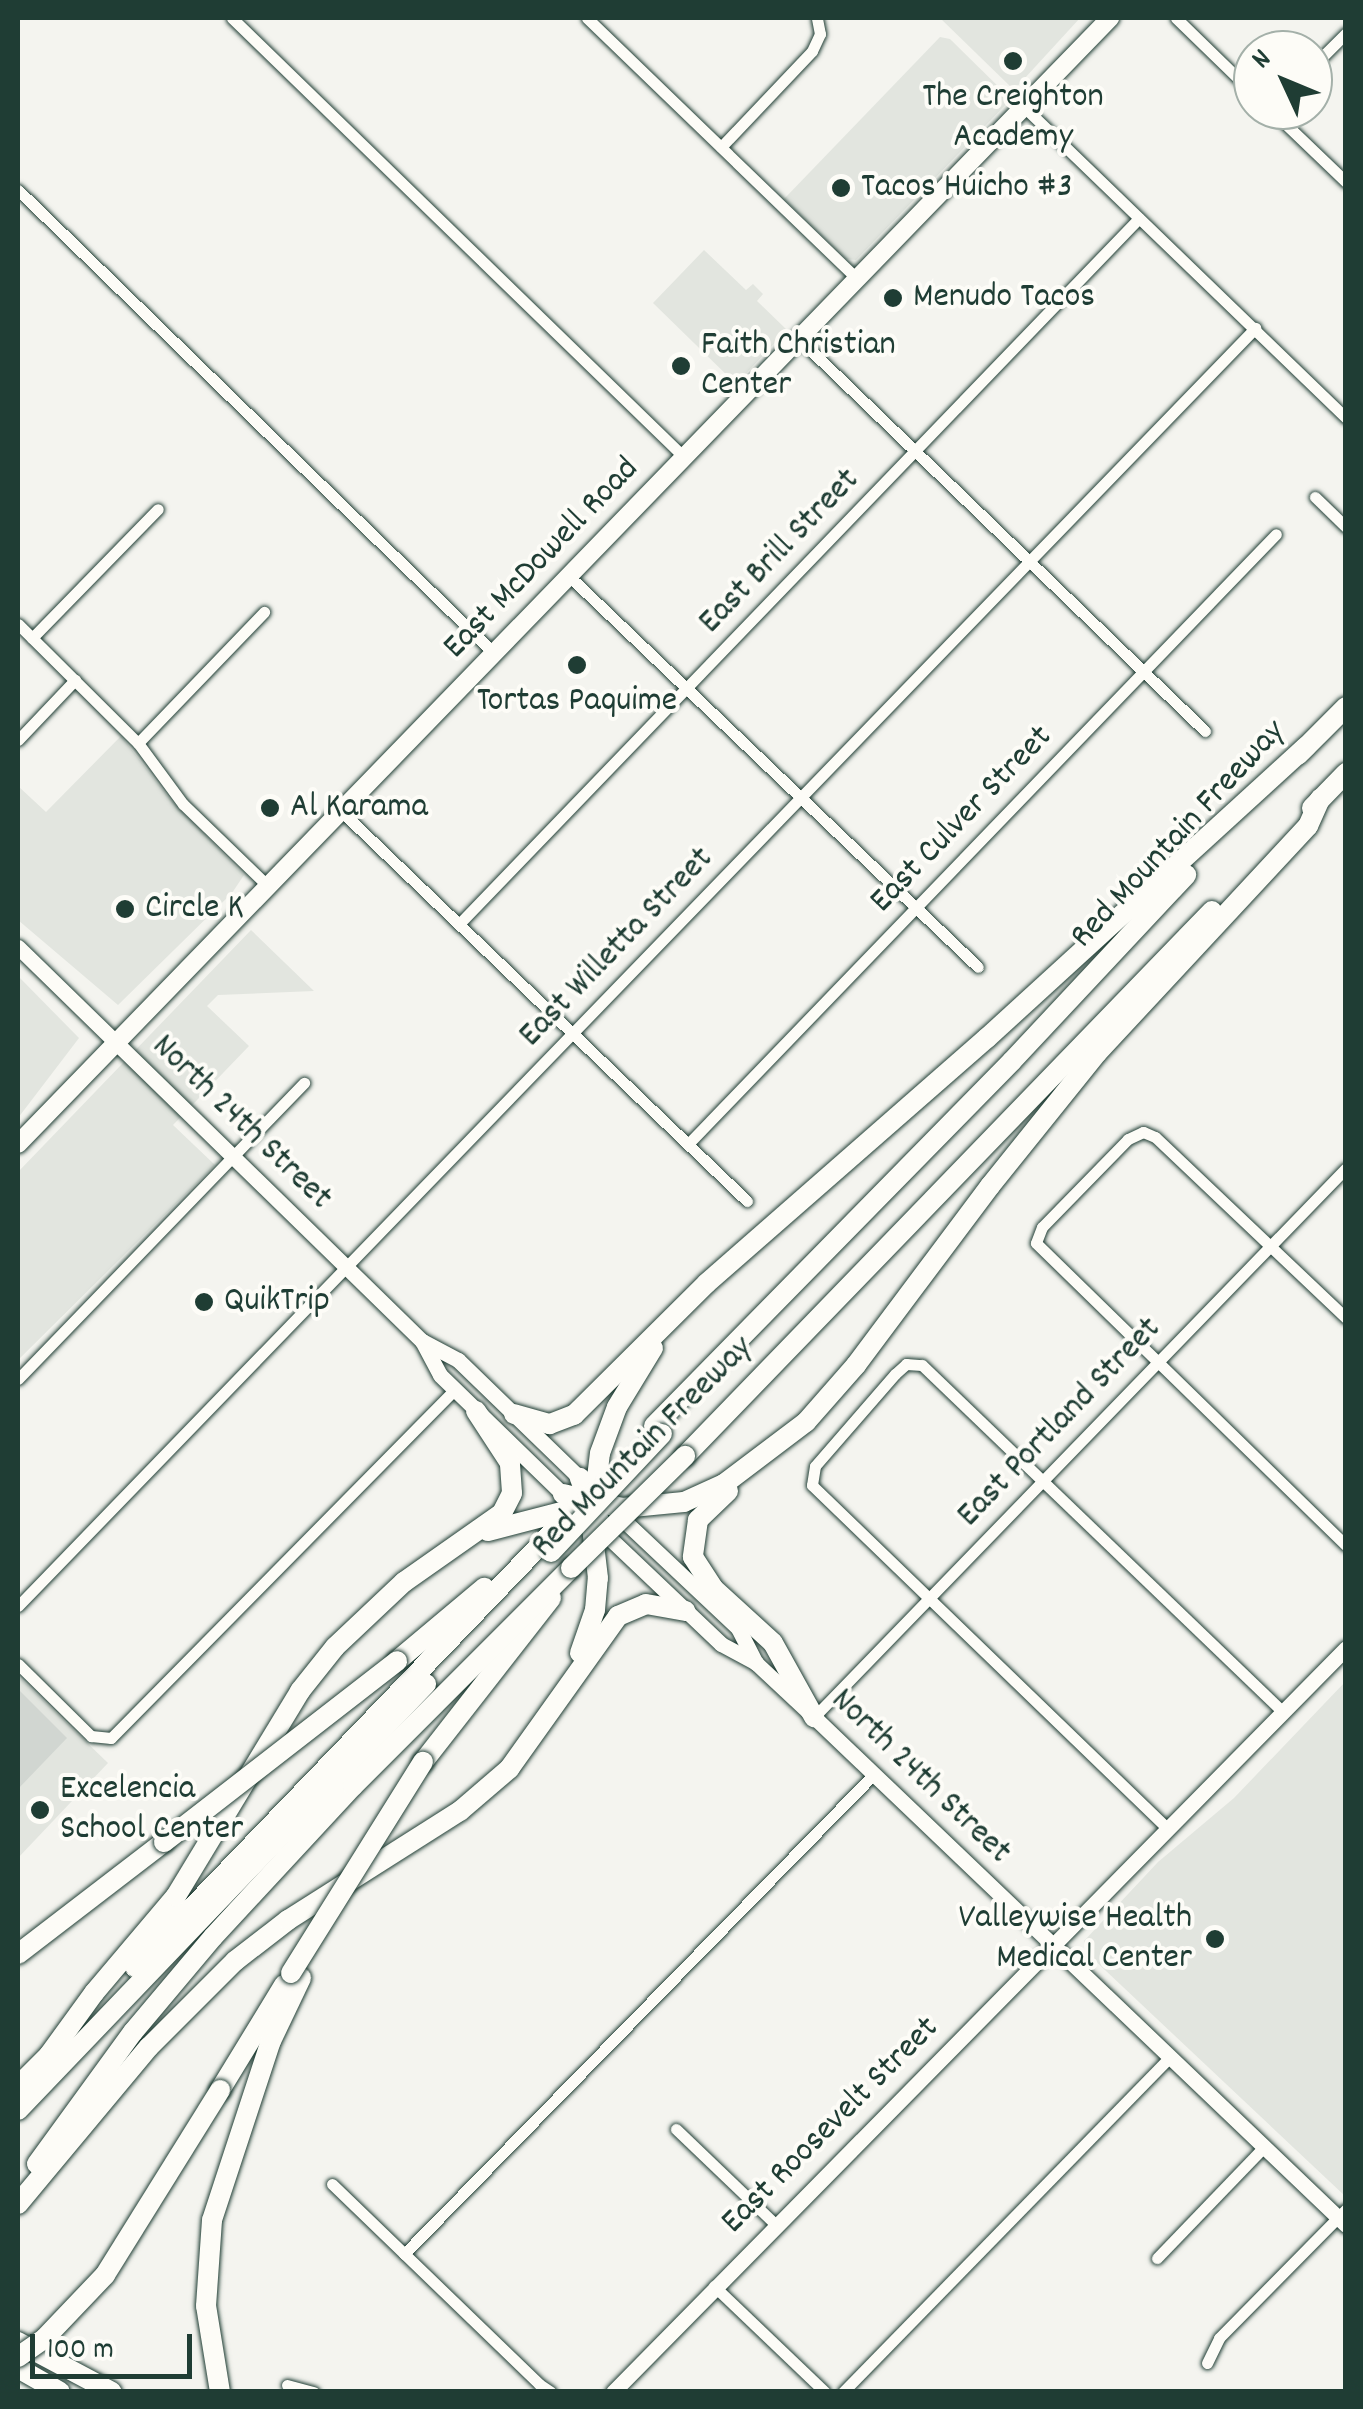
<!DOCTYPE html>
<html>
<head>
<meta charset="utf-8">
<style>
  body { margin:0 }
  #map { position:relative; width:1363px; height:2409px; overflow:hidden; background:#f4f4ef; font-family:Dekko,sans-serif }
  div>[style] { position:absolute }
  [style*='--x'] { left:calc(var(--x)*1px); top:calc(var(--y)*1px); width:calc(var(--w)*1px); rotate:calc(var(--a)*1deg) }
  .built>* { inset:0; background:#e2e5df }
  .green>* { inset:0; background:#d1d6d1 }
  .roads { filter:drop-shadow(0 0 2px #1f3d34) drop-shadow(0 0 2px #1f3d34) }
  .street>* { height:11px; margin:-5.5px; padding:0 5.5px; transform-origin:5.5px; border-radius:5.5px; background:#fdfcf7 }
  .secondary>* { height:15px; margin:-7.5px; padding:0 7.5px; transform-origin:7.5px; border-radius:7.5px; background:#fdfcf7 }
  .primary>* { height:18px; margin:-9px; padding:0 9px; transform-origin:9px; border-radius:9px; background:#fdfcf7 }
  .highway>* { height:20px; margin:-10px; padding:0 10px; transform-origin:10px; border-radius:10px; background:#fdfcf7 }
  .bridges { filter:drop-shadow(0 0 2px #1f3d34) drop-shadow(0 0 2px #1f3d34) }
  .highway-bridge>* { height:20px; margin:-10px; padding:0 10px; transform-origin:10px; border-radius:10px; background:#fdfcf7 }
  .dots>* { width:28px; height:28px; translate:-50% -50%; box-sizing:border-box; border:5px solid #fdfcf7; border-radius:50% }
  span { translate:-50% -50%; white-space:nowrap; text-align:center; line-height:1.15; -webkit-text-stroke:8px #fdfcf7; paint-order:stroke }
  .poi-label { font-size:35px; color:#1f3d34 }
  .left { translate:0 -50%; text-align:left }
  .right { translate:-100% -50%; text-align:right }
  .street-label { font-size:35px; color:#1f3d34 }
  .frame { position:absolute; inset:0; border:20px solid #1f3d34; pointer-events:none }
  .north { position:absolute; left:1233px; top:30px; width:100px; height:100px; box-sizing:border-box; background:#fdfcf7; border:2px solid #a4b0a9; border-radius:50%; rotate:314deg; font-size:28px; font-weight:700; line-height:40px; text-align:center; color:#1f3d34 }
  .north::after { content:''; display:block; margin:auto; width:35px; height:45px; background:#1f3d34; clip-path:polygon(50% 0,100% 100%,50% 72%,0 100%) }
  .scale { position:absolute; left:30px; top:2334px; width:162px; height:45px; box-sizing:border-box; border:5px solid #1f3d34; border-top:0; padding-left:12px; font-size:30px; line-height:35px; white-space:nowrap; color:#1f3d34; -webkit-text-stroke:8px #fdfcf7; paint-order:stroke }
</style>
</head>
<body>
<div id="map">
  <div class="built">
    <i style="clip-path:polygon(940px 18px,1080px 18px,1014px 90px)"></i>
    <i style="clip-path:polygon(940px 37px,950px 39px,1011px 99px,856px 260px,846px 259px,784px 199px)"></i>
    <i style="clip-path:polygon(704px 250px,746px 290px,753px 284px,763px 294px,757px 301px,787px 330px,736px 384px,653px 303px)"></i>
    <i style="clip-path:polygon(121px 736px,169px 798px,244px 875px,232px 893px,118px 1005px,18px 920px,18px 786px,46px 812px)"></i>
    <i style="clip-path:polygon(251px 930px,314px 991px,218px 995px,207px 1006px,249px 1046px,173px 1125px,215px 1165px,18px 1360px,18px 1172px)"></i>
    <i style="clip-path:polygon(18px 976px,79px 1038px,18px 1118px)"></i>
    <i style="clip-path:polygon(18px 1676px,108px 1763px,18px 1858px)"></i>
    <i style="clip-path:polygon(1345px 1682px,1345px 2196px,1088px 1954px,1084px 1941px,1158px 1862px,1234px 1798px)"></i>
  </div>
  <div class="green">
    <i style="clip-path:polygon(18px 1689px,67px 1738px,18px 1789px)"></i>
  </div>
  <div class="roads">
    <div class="street">
      <i style="--x:232;--y:18;--w:632;--a:44.17"></i>
      <i style="--x:587;--y:18;--w:377;--a:44"></i>
      <i style="--x:1176;--y:18;--w:107;--a:44.2"></i>
      <i style="--x:1313;--y:66;--w:47;--a:-45"></i>
      <i style="--x:1023;--y:106;--w:449;--a:44"></i>
      <i style="--x:1271;--y:110;--w:104;--a:43.8"></i>
      <i style="--x:721;--y:147;--w:132;--a:-46.5"></i>
      <i style="--x:812;--y:51;--w:19;--a:-65"></i>
      <i style="--x:820;--y:34;--w:16;--a:-101"></i>
      <i style="--x:18;--y:190;--w:665;--a:44.21"></i>
      <i style="--x:800;--y:340;--w:563;--a:43.99"></i>
      <i style="--x:1315;--y:497;--w:43;--a:44.1"></i>
      <i style="--x:570;--y:577;--w:564;--a:43.71"></i>
      <i style="--x:18;--y:624;--w:169;--a:44.8"></i>
      <i style="--x:138;--y:743;--w:76;--a:53.6"></i>
      <i style="--x:183;--y:804;--w:118;--a:44"></i>
      <i style="--x:32;--y:638;--w:180;--a:-45.7"></i>
      <i style="--x:18;--y:740;--w:83;--a:-46.5"></i>
      <i style="--x:138;--y:743;--w:182;--a:-46.1"></i>
      <i style="--x:341;--y:811;--w:563;--a:43.85"></i>
      <i style="--x:459;--y:924;--w:980;--a:-46.07"></i>
      <i style="--x:688;--y:1144;--w:847;--a:-46.05"></i>
      <i style="--x:1346;--y:1318;--w:263;--a:-136.5"></i>
      <i style="--x:1155;--y:1137;--w:13;--a:-157"></i>
      <i style="--x:1143;--y:1132;--w:17;--a:155"></i>
      <i style="--x:1128;--y:1139;--w:123;--a:134.3"></i>
      <i style="--x:1042;--y:1227;--w:17;--a:111"></i>
      <i style="--x:1036;--y:1243;--w:433;--a:44.3"></i>
      <i style="--x:18;--y:1379;--w:412;--a:-46"></i>
      <i style="--x:18;--y:1606;--w:1779;--a:-45.93"></i>
      <i style="--x:18;--y:1664;--w:103;--a:44.6"></i>
      <i style="--x:91;--y:1736;--w:20;--a:6"></i>
      <i style="--x:111;--y:1738;--w:489;--a:-45.4"></i>
      <i style="--x:814;--y:1717;--w:764;--a:-45.9"></i>
      <i style="--x:1168;--y:1829;--w:495;--a:-136"></i>
      <i style="--x:812;--y:1485;--w:19;--a:-81"></i>
      <i style="--x:815;--y:1466;--w:122;--a:-49"></i>
      <i style="--x:895;--y:1374;--w:15;--a:-42"></i>
      <i style="--x:906;--y:1364;--w:16;--a:4"></i>
      <i style="--x:922;--y:1365;--w:501;--a:43.87"></i>
      <i style="--x:676;--y:2129;--w:137;--a:43.8"></i>
      <i style="--x:332;--y:2184;--w:288;--a:44"></i>
      <i style="--x:539;--y:2384;--w:14;--a:34"></i>
      <i style="--x:404;--y:2254;--w:672;--a:-45.6"></i>
      <i style="--x:1157;--y:2258;--w:154;--a:-46.1"></i>
      <i style="--x:714;--y:2286;--w:153;--a:43.7"></i>
      <i style="--x:1207;--y:2363;--w:28;--a:-64"></i>
      <i style="--x:1219;--y:2338;--w:181;--a:-45.4"></i>
      <i style="--x:287;--y:2385;--w:28;--a:15"></i>
      <i style="--x:843;--y:2392;--w:468;--a:-45.7"></i>
    </div>
    <div class="secondary">
      <i style="--x:18;--y:947;--w:564;--a:44.28"></i>
      <i style="--x:422;--y:1341;--w:41;--a:27.8"></i>
      <i style="--x:458;--y:1360;--w:178;--a:44.1"></i>
      <i style="--x:422;--y:1341;--w:38;--a:62"></i>
      <i style="--x:440;--y:1375;--w:180;--a:44.1"></i>
      <i style="--x:617;--y:1514;--w:166;--a:43.3"></i>
      <i style="--x:738;--y:1628;--w:39;--a:63"></i>
      <i style="--x:600;--y:1529;--w:167;--a:43.5"></i>
      <i style="--x:721;--y:1644;--w:40;--a:28"></i>
      <i style="--x:756;--y:1663;--w:79;--a:43"></i>
      <i style="--x:814;--y:1717;--w:736;--a:43.68"></i>
      <i style="--x:613;--y:2392;--w:1044;--a:-45.43"></i>
    </div>
    <div class="primary">
      <i style="--x:18;--y:1144;--w:1569;--a:-45.88"></i>
    </div>
    <div class="highway">
      <i style="--x:1298;--y:755;--w:68;--a:-45"></i>
      <i style="--x:1312;--y:808;--w:49;--a:-45.8"></i>
      <i style="--x:514;--y:1414;--w:37;--a:16"></i>
      <i style="--x:550;--y:1424;--w:26;--a:-21"></i>
      <i style="--x:574;--y:1415;--w:187;--a:-44.8"></i>
      <i style="--x:707;--y:1283;--w:372;--a:-41.2"></i>
      <i style="--x:987;--y:1038;--w:432;--a:-42.4"></i>
      <i style="--x:654;--y:1426;--w:511;--a:-45.55"></i>
      <i style="--x:1012;--y:1061;--w:255;--a:-46.9"></i>
      <i style="--x:685;--y:1456;--w:758;--a:-45.96"></i>
      <i style="--x:728;--y:1491;--w:42;--a:136"></i>
      <i style="--x:698;--y:1520;--w:37;--a:98"></i>
      <i style="--x:693;--y:1557;--w:37;--a:57"></i>
      <i style="--x:713;--y:1588;--w:81;--a:42.5"></i>
      <i style="--x:773;--y:1643;--w:85;--a:61"></i>
      <i style="--x:563;--y:1494;--w:61;--a:13.3"></i>
      <i style="--x:622;--y:1508;--w:62;--a:-5.5"></i>
      <i style="--x:684;--y:1502;--w:44;--a:-24.2"></i>
      <i style="--x:724;--y:1484;--w:103;--a:-37.1"></i>
      <i style="--x:806;--y:1422;--w:76;--a:-48.7"></i>
      <i style="--x:856;--y:1365;--w:224;--a:-53.2"></i>
      <i style="--x:990;--y:1186;--w:171;--a:-51.2"></i>
      <i style="--x:1097;--y:1053;--w:310;--a:-47.1"></i>
      <i style="--x:1308;--y:826;--w:30;--a:-66"></i>
      <i style="--x:488;--y:1531;--w:91;--a:-14.6"></i>
      <i style="--x:602;--y:1532;--w:30;--a:-105"></i>
      <i style="--x:594;--y:1503;--w:50;--a:-83.2"></i>
      <i style="--x:600;--y:1453;--w:49;--a:-69.7"></i>
      <i style="--x:617;--y:1407;--w:69;--a:-58.6"></i>
      <i style="--x:580;--y:1653;--w:46;--a:-70.8"></i>
      <i style="--x:595;--y:1610;--w:32;--a:-85"></i>
      <i style="--x:598;--y:1578;--w:77;--a:-96.8"></i>
      <i style="--x:589;--y:1502;--w:26;--a:-111"></i>
      <i style="--x:397;--y:1661;--w:114;--a:-40"></i>
      <i style="--x:423;--y:1762;--w:208;--a:-52"></i>
      <i style="--x:18;--y:1954;--w:184;--a:-37.5"></i>
      <i style="--x:135;--y:1967;--w:628;--a:-46.16"></i>
      <i style="--x:49;--y:2055;--w:77;--a:-54"></i>
      <i style="--x:94;--y:1993;--w:127;--a:-49.8"></i>
      <i style="--x:176;--y:1896;--w:240;--a:-58.8"></i>
      <i style="--x:300;--y:1691;--w:56;--a:-51.5"></i>
      <i style="--x:335;--y:1647;--w:95;--a:-43.3"></i>
      <i style="--x:404;--y:1582;--w:120;--a:-35.1"></i>
      <i style="--x:502;--y:1513;--w:22;--a:-63"></i>
      <i style="--x:512;--y:1493;--w:30;--a:-94"></i>
      <i style="--x:510;--y:1463;--w:62;--a:-123.2"></i>
      <i style="--x:18;--y:2086;--w:58;--a:-45"></i>
      <i style="--x:220;--y:2090;--w:123;--a:-58.6"></i>
      <i style="--x:18;--y:2110;--w:590;--a:-46.24"></i>
      <i style="--x:37;--y:2164;--w:163;--a:-54"></i>
      <i style="--x:133;--y:2032;--w:124;--a:-49.9"></i>
      <i style="--x:213;--y:1937;--w:206;--a:-47.2"></i>
      <i style="--x:353;--y:1786;--w:308;--a:-45"></i>
      <i style="--x:18;--y:2204;--w:204;--a:-50.2"></i>
      <i style="--x:149;--y:2047;--w:122;--a:-45"></i>
      <i style="--x:235;--y:1961;--w:67;--a:-37.7"></i>
      <i style="--x:288;--y:1920;--w:204;--a:-32.4"></i>
      <i style="--x:460;--y:1811;--w:65;--a:-40.6"></i>
      <i style="--x:509;--y:1769;--w:188;--a:-54.5"></i>
      <i style="--x:618;--y:1616;--w:30;--a:-23"></i>
      <i style="--x:646;--y:1604;--w:40;--a:10"></i>
      <i style="--x:18;--y:2342;--w:106;--a:28"></i>
      <i style="--x:18;--y:2368;--w:48;--a:29.7"></i>
      <i style="--x:220;--y:2392;--w:87;--a:-99.2"></i>
      <i style="--x:206;--y:2306;--w:86;--a:-86"></i>
      <i style="--x:212;--y:2220;--w:188;--a:-71.8"></i>
      <i style="--x:271;--y:2041;--w:70;--a:-64.5"></i>
    </div>
  </div>
  <div class="bridges">
    <div class="highway-bridge">
      <i style="--x:551;--y:1552;--w:162;--a:-46.8"></i>
      <i style="--x:571;--y:1568;--w:160;--a:-44.5"></i>
      <i style="--x:164;--y:1842;--w:295;--a:-37.8"></i>
      <i style="--x:291;--y:1973;--w:249;--a:-58"></i>
      <i style="--x:18;--y:2357;--w:33;--a:-35"></i>
      <i style="--x:45;--y:2338;--w:87;--a:-46.4"></i>
      <i style="--x:105;--y:2275;--w:218;--a:-58.1"></i>
    </div>
  </div>
  <div class="dots">
    <i style="left:1013px;top:61px;background:#1f3d34"></i>
    <i style="left:841px;top:188px;background:#1f3d34"></i>
    <i style="left:893px;top:298px;background:#1f3d34"></i>
    <i style="left:681px;top:366px;background:#1f3d34"></i>
    <i style="left:577px;top:665px;background:#1f3d34"></i>
    <i style="left:270px;top:808px;background:#1f3d34"></i>
    <i style="left:125px;top:909px;background:#1f3d34"></i>
    <i style="left:204px;top:1302px;background:#1f3d34"></i>
    <i style="left:40px;top:1810px;background:#1f3d34"></i>
    <i style="left:1215px;top:1939px;background:#1f3d34"></i>
  </div>
  <div class="poi-label">
    <span style="left:1013px;top:118px">The Creighton<br>Academy</span>
    <span class="left" style="left:861px;top:188px">Tacos Huicho #3</span>
    <span class="left" style="left:913px;top:298px">Menudo Tacos</span>
    <span class="left" style="left:701px;top:366px">Faith Christian<br>Center</span>
    <span style="left:577px;top:702px">Tortas Paquime</span>
    <span class="left" style="left:290px;top:808px">Al Karama</span>
    <span class="left" style="left:145px;top:909px">Circle K</span>
    <span class="left" style="left:224px;top:1302px">QuikTrip</span>
    <span class="left" style="left:60px;top:1810px">Excelencia<br>School Center</span>
    <span class="right" style="left:1192px;top:1939px">Valleywise Health<br>Medical Center</span>
  </div>
  <div class="street-label">
    <span style="left:780px;top:552px;rotate:-46deg">East Brill Street</span>
    <span style="left:542px;top:559px;rotate:-46deg">East McDowell Road</span>
    <span style="left:962px;top:820px;rotate:-46deg">East Culver Street</span>
    <span style="left:1179px;top:835px;rotate:-47deg">Red Mountain Freeway</span>
    <span style="left:617px;top:948px;rotate:-46deg">East Willetta Street</span>
    <span style="left:241px;top:1123px;rotate:44deg">North 24th Street</span>
    <span style="left:1060px;top:1423px;rotate:-46deg">East Portland Street</span>
    <span style="left:643px;top:1448px;rotate:-45deg">Red Mountain Freeway</span>
    <span style="left:920px;top:1777px;rotate:44deg">North 24th Street</span>
    <span style="left:831px;top:2126px;rotate:-45deg">East Roosevelt Street</span>
  </div>
  <div class="frame"></div>
  <div class="north">N</div>
  <div class="scale">100 m</div>
</div>
</body>
</html>
